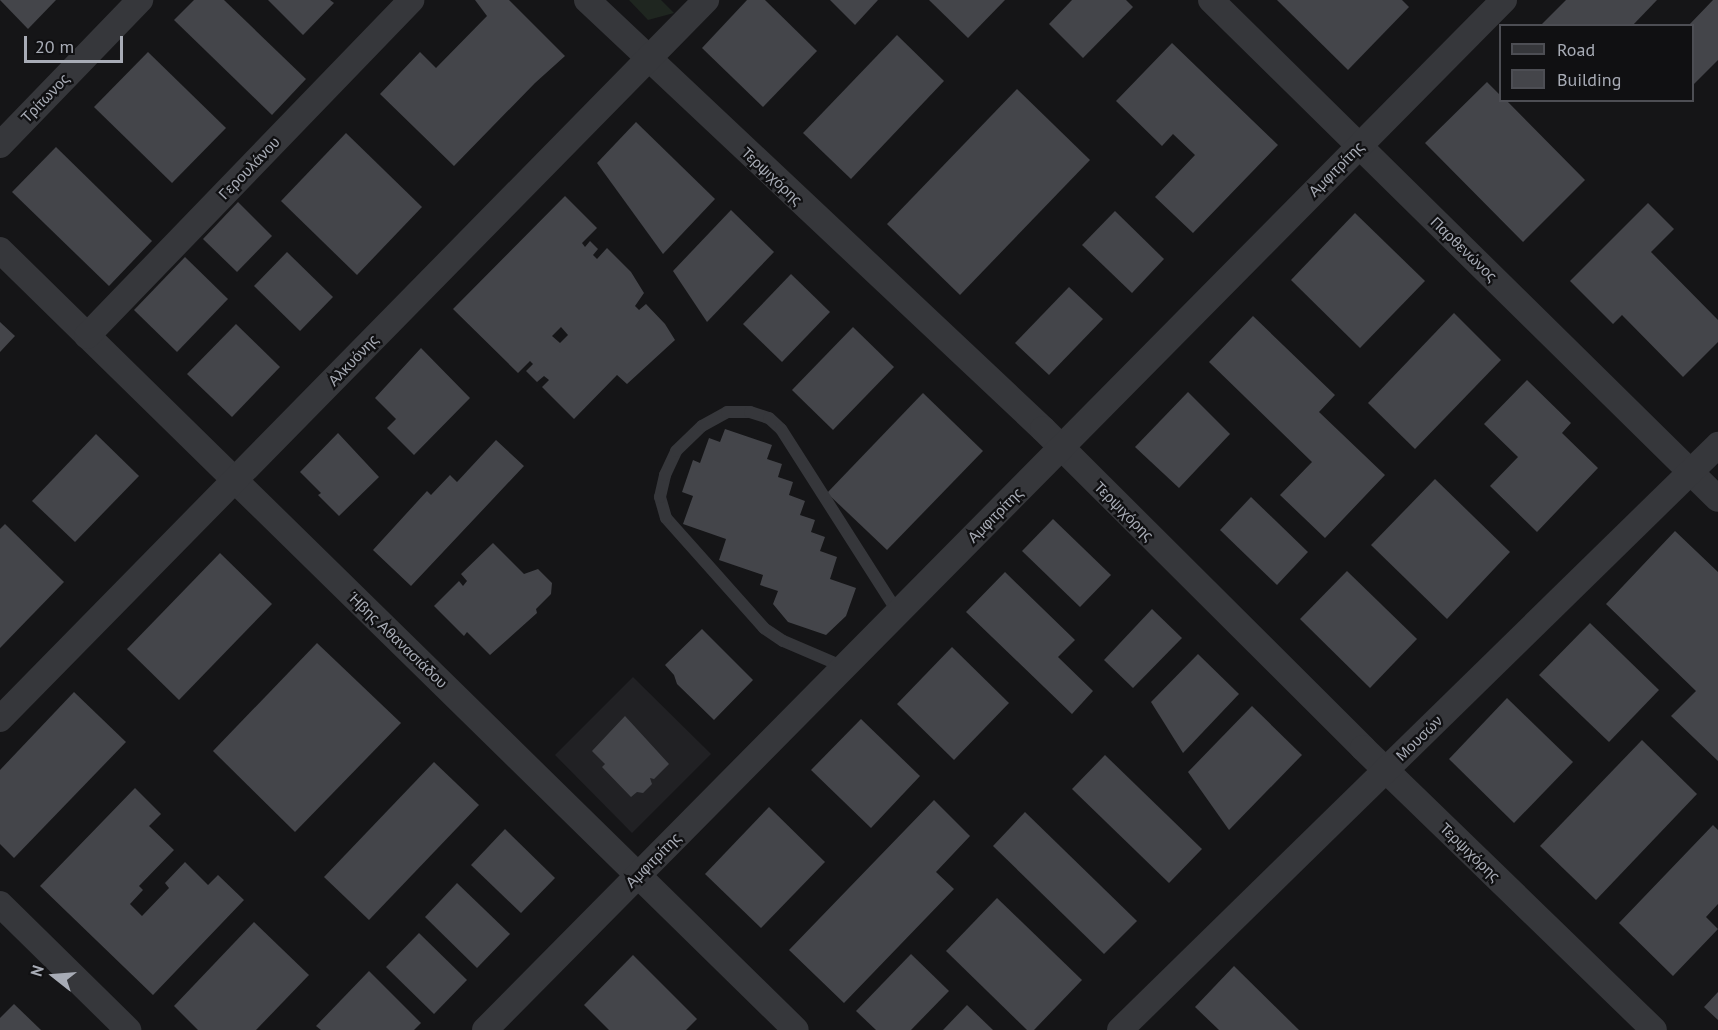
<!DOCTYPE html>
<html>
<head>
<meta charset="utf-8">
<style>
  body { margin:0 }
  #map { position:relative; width:1718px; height:1030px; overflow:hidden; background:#151517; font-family:"PT Sans",sans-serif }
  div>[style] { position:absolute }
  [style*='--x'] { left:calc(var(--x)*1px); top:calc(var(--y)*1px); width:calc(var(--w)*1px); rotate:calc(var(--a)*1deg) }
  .built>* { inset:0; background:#212124 }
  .green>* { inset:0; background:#1f2620 }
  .building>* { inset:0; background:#44454a }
  .service>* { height:12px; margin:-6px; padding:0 6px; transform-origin:6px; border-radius:6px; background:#36373b }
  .minor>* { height:26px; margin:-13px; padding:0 13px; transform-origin:13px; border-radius:13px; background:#36373b }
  span { translate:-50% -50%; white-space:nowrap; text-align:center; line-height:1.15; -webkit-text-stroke:4.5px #101012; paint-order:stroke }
  .street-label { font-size:15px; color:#a8acb6 }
  .legend { position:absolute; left:1499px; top:24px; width:195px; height:78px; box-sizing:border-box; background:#101012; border:2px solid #4d4e54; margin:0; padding:8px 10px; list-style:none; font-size:18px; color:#a8acb6 }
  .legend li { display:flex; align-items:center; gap:12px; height:30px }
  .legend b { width:30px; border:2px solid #4d4e54 }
  .north { position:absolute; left:24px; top:946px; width:60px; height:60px; -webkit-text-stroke:4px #101012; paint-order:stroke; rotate:287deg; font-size:16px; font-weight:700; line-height:24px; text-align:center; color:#a8acb6 }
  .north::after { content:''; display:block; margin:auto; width:21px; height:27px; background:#a8acb6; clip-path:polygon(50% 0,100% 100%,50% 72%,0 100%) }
  .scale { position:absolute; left:24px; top:36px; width:99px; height:27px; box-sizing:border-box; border:3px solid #a8acb6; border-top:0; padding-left:8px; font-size:18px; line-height:21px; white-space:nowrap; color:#a8acb6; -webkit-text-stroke:4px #101012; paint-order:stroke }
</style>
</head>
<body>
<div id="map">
  <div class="built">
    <i style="clip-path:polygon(633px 677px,711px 754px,632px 833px,555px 755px)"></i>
  </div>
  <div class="green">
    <i style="clip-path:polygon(629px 0,661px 0,674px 13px,648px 20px)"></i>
  </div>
  <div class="building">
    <i style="clip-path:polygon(0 0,56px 0,28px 29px)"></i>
    <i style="clip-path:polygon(194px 0,224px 0,306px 79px,272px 115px,174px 20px)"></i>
    <i style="clip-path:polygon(268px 0,330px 0,334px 3px,303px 35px)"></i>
    <i style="clip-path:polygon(475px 0,509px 0,565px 56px,535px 83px,454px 166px,380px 94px,420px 52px,436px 68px,487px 16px)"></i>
    <i style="clip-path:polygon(747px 0,765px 0,817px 51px,763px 107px,702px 48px)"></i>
    <i style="clip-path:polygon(830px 0,878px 0,855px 25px)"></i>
    <i style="clip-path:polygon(929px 0,1005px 0,968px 38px)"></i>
    <i style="clip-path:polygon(1072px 0,1126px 0,1133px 7px,1083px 58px,1049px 24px)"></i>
    <i style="clip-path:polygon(1277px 0,1402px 0,1409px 7px,1348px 70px)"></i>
    <i style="clip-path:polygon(1566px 0,1657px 0,1632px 26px,1540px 26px)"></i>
    <i style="clip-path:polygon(1713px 0,1718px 0,1718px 60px,1692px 86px,1692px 26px,1688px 26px)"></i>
    <i style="clip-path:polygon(897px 35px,944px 81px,851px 179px,803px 133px)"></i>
    <i style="clip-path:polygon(1172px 43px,1278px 145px,1193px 233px,1155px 197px,1195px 155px,1173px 134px,1162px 146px,1116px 101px)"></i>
    <i style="clip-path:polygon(148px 52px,226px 128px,172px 183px,94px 107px)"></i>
    <i style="clip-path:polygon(1487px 82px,1500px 95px,1500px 100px,1506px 100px,1585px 180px,1523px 242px,1425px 143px)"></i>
    <i style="clip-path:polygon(1017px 89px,1090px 160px,960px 295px,887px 224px)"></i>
    <i style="clip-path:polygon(636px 122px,715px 199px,663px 254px,597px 163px)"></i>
    <i style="clip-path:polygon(346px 133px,422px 207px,357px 275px,281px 201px)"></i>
    <i style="clip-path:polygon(56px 147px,152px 241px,109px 286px,12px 192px)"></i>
    <i style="clip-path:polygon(evenodd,565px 196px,597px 228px,582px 243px,585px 247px,590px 241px,598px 249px,593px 255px,597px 259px,607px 248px,631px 272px,644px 293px,635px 306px,639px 310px,646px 304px,665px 324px,675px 340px,627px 384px,617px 375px,574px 419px,542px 387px,549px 380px,544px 376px,537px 382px,526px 371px,533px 364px,530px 361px,518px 373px,453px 309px,565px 196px,561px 327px,568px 335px,560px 343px,552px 336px,561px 327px)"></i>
    <i style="clip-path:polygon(238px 202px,272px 236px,237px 272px,203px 239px)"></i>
    <i style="clip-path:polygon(1648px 203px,1674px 229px,1651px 252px,1718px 320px,1718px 342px,1683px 377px,1622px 315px,1613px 324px,1570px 281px)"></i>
    <i style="clip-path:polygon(731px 210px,774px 252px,707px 322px,673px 271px)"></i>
    <i style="clip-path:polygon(1115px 211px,1164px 259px,1132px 293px,1082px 245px)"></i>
    <i style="clip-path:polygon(1355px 213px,1425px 281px,1360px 348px,1291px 280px)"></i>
    <i style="clip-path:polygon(287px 252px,333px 297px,300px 331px,254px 286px)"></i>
    <i style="clip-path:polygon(185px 257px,228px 299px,177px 352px,134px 310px)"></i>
    <i style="clip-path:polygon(791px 274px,830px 312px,782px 362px,743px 324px)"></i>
    <i style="clip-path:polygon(1069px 287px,1103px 319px,1049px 375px,1015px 343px)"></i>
    <i style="clip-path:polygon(1454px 313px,1501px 360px,1415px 449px,1368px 403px)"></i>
    <i style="clip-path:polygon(1253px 316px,1335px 395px,1319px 412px,1385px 475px,1325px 538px,1280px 495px,1312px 462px,1209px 362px)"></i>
    <i style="clip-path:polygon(0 322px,15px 336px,0 352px)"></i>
    <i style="clip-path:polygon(236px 324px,280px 367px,232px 417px,187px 374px)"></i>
    <i style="clip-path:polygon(853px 327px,894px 367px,833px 430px,792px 390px)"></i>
    <i style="clip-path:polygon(421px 348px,470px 398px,414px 455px,387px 428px,396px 419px,375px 398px)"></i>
    <i style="clip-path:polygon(1527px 380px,1571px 423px,1562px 433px,1598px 468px,1537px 532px,1490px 486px,1518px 457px,1484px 424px)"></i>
    <i style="clip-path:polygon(1188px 392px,1230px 434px,1179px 488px,1135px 447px)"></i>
    <i style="clip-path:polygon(923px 393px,983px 451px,887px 550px,827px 493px)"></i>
    <i style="clip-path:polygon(725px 429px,772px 445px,767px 459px,782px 464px,778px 477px,793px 482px,789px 495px,805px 501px,800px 515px,815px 520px,811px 532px,825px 537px,820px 551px,837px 557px,830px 579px,856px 588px,846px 616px,826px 635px,788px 622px,773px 604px,778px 591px,760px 585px,763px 575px,719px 560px,726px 539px,683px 524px,693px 496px,682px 492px,693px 460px,700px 463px,709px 438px,720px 442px)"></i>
    <i style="clip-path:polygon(338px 433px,379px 477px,339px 516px,318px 495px,321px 493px,300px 472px)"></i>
    <i style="clip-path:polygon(96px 434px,139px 476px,75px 542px,32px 501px)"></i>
    <i style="clip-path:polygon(496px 440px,524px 466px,411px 586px,373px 550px,427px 491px,431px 495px,450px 475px,457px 482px)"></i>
    <i style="clip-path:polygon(1435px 479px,1510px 552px,1447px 619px,1371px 545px)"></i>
    <i style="clip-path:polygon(1251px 497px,1308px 552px,1277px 585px,1220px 530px)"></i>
    <i style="clip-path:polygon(1053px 519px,1111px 575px,1080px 607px,1022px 551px)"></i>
    <i style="clip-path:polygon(5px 524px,64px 582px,0 648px,0 529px)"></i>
    <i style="clip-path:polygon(1675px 531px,1718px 572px,1718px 761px,1671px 716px,1696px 691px,1606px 604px)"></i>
    <i style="clip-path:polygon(493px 543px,524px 574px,538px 569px,552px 583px,551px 594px,536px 609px,537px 613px,490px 655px,467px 632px,464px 636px,434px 606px,459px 581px,463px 586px,467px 581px,461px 574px)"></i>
    <i style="clip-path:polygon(220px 553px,272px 604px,179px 700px,127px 649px)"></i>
    <i style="clip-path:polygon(1347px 571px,1417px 639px,1370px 688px,1300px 619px)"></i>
    <i style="clip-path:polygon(1005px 572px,1075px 640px,1058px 657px,1093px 691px,1072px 714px,966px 612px)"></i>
    <i style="clip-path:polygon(1152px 609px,1182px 638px,1133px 688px,1104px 660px)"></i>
    <i style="clip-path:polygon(1590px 623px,1659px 690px,1609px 742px,1539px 675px)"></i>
    <i style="clip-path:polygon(702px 629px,753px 680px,714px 720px,677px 684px,674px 675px,665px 665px)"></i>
    <i style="clip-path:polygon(317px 643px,401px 723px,295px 832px,213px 751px)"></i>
    <i style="clip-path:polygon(952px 647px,1009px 703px,954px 760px,897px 704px)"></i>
    <i style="clip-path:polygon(1198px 654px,1239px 694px,1183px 753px,1151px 702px)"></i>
    <i style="clip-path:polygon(74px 692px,126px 742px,14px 858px,0 844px,0 770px)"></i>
    <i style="clip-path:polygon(1507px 698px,1573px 762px,1514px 823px,1449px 759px)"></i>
    <i style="clip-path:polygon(1252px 706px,1302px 755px,1229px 830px,1188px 772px)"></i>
    <i style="clip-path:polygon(625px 716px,669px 764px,654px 779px,650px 778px,652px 784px,643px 793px,637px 792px,631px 797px,602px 767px,605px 764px,592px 751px)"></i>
    <i style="clip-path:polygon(861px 719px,920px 776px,871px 828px,811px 770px)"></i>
    <i style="clip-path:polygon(1642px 740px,1697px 794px,1596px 900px,1540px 846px)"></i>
    <i style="clip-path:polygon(1105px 755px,1202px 849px,1169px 883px,1072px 789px)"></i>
    <i style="clip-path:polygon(434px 762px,479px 805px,369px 920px,324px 877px)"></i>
    <i style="clip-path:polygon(135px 788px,161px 814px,149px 826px,174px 850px,139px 886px,143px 890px,130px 904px,142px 916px,169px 888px,165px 883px,185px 862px,208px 885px,218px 875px,244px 900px,153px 995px,40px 886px)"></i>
    <i style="clip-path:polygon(934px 800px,970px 836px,936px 872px,954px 889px,844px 1003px,789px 950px)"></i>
    <i style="clip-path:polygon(769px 807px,825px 862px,761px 928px,705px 874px)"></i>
    <i style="clip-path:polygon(1025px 812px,1137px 921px,1104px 954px,993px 846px)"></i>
    <i style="clip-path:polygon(1713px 825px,1718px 830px,1718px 904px,1706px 917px,1718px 929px,1673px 976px,1619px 923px)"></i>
    <i style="clip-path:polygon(505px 829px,555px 878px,521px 913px,471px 865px)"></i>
    <i style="clip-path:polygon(457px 883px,510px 934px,477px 968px,425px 917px)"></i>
    <i style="clip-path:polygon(997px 898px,1082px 980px,1034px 1030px,1027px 1030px,946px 951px)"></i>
    <i style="clip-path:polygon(254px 922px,309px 975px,256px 1030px,198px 1030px,174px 1006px)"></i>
    <i style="clip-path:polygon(419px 933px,467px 980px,434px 1014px,386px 967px)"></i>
    <i style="clip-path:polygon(911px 954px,949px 991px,911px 1030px,876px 1030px,856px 1011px)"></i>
    <i style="clip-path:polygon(633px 955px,697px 1019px,686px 1030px,609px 1030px,584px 1005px)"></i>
    <i style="clip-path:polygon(1234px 966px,1299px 1030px,1219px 1030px,1195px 1007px)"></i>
    <i style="clip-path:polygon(369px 971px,421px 1023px,414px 1030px,321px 1030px,316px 1026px)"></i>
    <i style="clip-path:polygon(1718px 992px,1718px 1020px,1704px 1007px)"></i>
    <i style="clip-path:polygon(14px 1004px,41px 1030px,0 1030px,0 1018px)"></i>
    <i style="clip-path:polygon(967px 1005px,993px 1030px,943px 1030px)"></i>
  </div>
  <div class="service">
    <i style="--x:844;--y:667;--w:66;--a:-156.9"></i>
    <i style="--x:783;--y:641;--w:23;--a:-146"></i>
    <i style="--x:764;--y:628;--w:147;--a:-131.7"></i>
    <i style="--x:666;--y:518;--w:22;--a:-106"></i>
    <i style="--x:660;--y:497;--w:23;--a:-77"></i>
    <i style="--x:665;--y:475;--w:26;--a:-65"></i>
    <i style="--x:676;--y:451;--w:36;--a:-44"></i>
    <i style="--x:702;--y:426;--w:29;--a:-29"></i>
    <i style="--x:727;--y:412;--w:23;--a:0"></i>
    <i style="--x:750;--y:412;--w:20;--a:18"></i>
    <i style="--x:769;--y:418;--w:16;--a:43"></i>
    <i style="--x:781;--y:429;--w:218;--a:57.5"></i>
  </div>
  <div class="minor">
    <i style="--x:587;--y:0;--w:626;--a:43.25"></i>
    <i style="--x:1043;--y:429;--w:452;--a:44.9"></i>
    <i style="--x:1363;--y:748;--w:405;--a:44.1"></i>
    <i style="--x:1211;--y:0;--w:711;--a:44.54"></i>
    <i style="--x:0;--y:145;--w:202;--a:-46"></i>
    <i style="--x:0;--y:250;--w:1114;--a:44.42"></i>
    <i style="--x:87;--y:336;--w:467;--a:-46"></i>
    <i style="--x:0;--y:719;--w:1008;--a:-45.52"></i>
    <i style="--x:0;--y:904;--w:180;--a:44.5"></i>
    <i style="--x:485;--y:1030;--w:1449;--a:-45.31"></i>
    <i style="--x:1120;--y:1030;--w:837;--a:-44.37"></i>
  </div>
  <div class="street-label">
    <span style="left:45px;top:98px;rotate:-46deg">Τρίτωνος</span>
    <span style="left:249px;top:168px;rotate:-46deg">Γερουλάνου</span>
    <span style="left:1336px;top:169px;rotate:-45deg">Αμφιτρίτης</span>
    <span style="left:772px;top:176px;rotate:43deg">Τερψιχόρης</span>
    <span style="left:1464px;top:249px;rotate:44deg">Παρθενώνος</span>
    <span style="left:353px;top:360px;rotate:-46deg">Αλκυόνης</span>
    <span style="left:1124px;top:511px;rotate:45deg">Τερψιχόρης</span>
    <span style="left:995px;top:515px;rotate:-45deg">Αμφιτρίτης</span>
    <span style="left:398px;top:640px;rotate:44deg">Ήβης Αθανασιάδου</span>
    <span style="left:1419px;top:738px;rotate:-44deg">Μουσών</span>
    <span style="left:1470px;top:852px;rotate:44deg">Τερψιχόρης</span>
    <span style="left:653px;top:860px;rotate:-45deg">Αμφιτρίτης</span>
  </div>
  <ul class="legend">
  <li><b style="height:8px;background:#36373b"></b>Road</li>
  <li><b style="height:16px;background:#44454a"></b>Building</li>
  </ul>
  <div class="north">N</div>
  <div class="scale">20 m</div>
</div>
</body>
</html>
